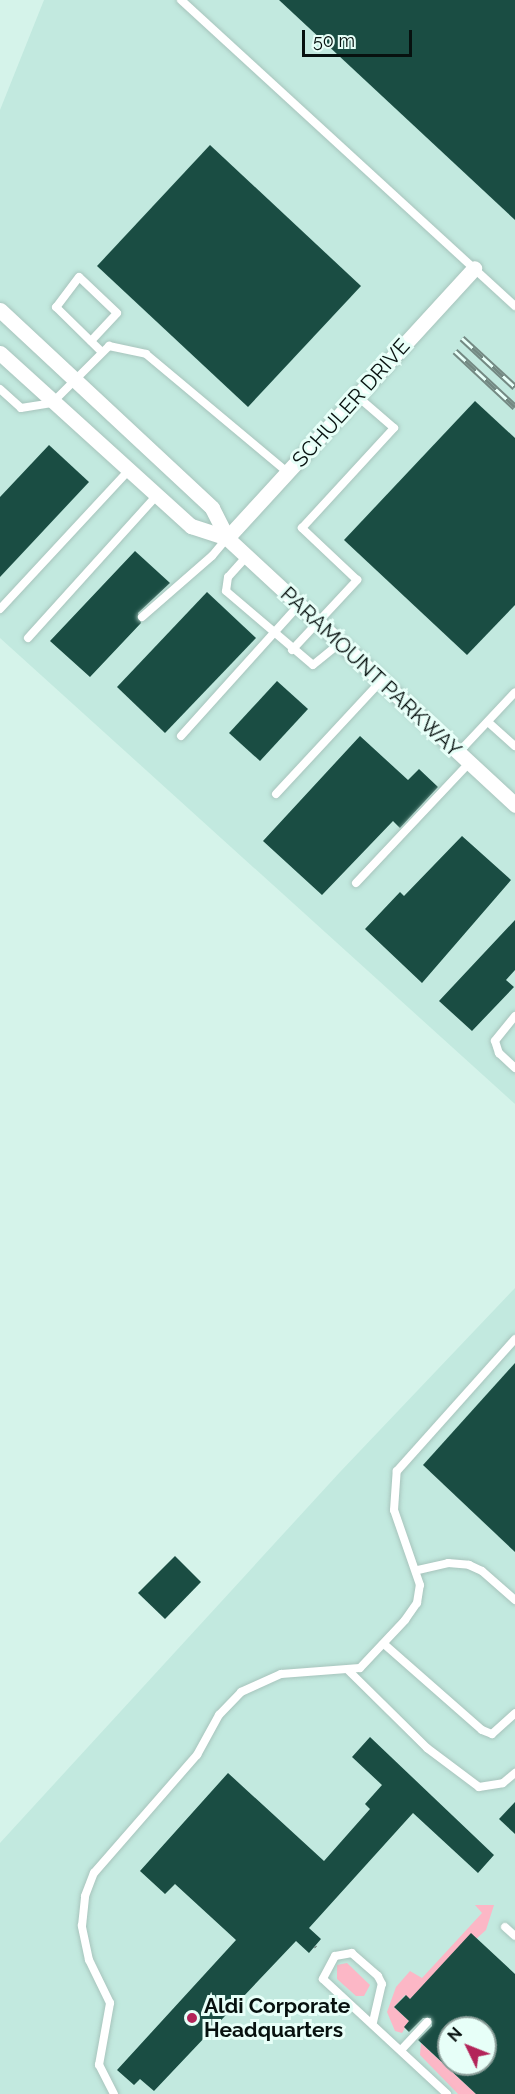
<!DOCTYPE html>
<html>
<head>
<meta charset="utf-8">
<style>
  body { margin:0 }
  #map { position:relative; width:515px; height:2094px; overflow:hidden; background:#d5f3ea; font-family:Raleway,sans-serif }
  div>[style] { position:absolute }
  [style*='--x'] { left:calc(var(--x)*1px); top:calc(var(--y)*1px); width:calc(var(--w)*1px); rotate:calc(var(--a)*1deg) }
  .built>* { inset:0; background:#c2e9df }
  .green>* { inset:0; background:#fcb7c6 }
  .building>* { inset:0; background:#1a4d43 }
  .path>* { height:3px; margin-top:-1.5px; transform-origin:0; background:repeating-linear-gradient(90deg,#7f948e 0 1.5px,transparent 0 6px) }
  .roads { filter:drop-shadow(0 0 2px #a7c4bc) drop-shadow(0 0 2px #a7c4bc) }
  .service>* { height:8px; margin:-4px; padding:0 4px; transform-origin:4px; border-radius:4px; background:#fff }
  .minor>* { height:15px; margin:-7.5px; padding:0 7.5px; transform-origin:7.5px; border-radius:7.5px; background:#fff }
  .rail>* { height:7px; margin-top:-3.5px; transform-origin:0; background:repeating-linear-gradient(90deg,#e7fff8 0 14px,#748983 0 28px); box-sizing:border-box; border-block:2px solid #748983 }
  .dots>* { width:16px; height:16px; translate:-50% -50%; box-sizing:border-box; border:3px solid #e7fff8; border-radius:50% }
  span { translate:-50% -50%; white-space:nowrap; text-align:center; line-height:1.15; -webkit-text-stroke:6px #e7fff8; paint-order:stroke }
  .street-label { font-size:21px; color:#07110f }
  .poi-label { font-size:21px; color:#07110f; font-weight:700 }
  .left { translate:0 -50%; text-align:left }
  .north { position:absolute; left:437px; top:2016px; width:60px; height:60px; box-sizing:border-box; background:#e7fff8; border:2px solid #8da09b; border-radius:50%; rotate:313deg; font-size:16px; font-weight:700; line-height:24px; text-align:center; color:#07110f }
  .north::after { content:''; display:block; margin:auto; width:21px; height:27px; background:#b32459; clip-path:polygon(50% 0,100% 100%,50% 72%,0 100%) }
  .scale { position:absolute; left:302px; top:30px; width:110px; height:27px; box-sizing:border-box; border:3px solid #07110f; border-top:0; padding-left:8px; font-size:18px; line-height:21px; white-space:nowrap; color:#07110f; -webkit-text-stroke:4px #e7fff8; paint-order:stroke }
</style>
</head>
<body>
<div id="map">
  <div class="built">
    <i style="clip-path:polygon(44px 0,515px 0,515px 1104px,0 638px,0 110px)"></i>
    <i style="clip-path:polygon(evenodd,515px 1288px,515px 2094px,0 2094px,0 1843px,340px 1472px,515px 1288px,449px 2028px,485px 2028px,485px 2064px,449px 2064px,449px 2028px)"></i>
  </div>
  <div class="green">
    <i style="clip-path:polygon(475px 1905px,494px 1905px,486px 1930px,410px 1999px,405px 1995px,394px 2007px,409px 2021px,402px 2033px,395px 2031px,387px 2012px,396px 1987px,410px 1971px,422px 1978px,482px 1913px)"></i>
    <i style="clip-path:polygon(347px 1963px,370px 1985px,364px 1996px,356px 1996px,337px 1979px,337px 1965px)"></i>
    <i style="clip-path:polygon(421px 2043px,476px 2094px,458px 2094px,420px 2055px)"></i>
  </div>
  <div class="building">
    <i style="clip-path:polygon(279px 0,515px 0,515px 220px)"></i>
    <i style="clip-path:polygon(210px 145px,361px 286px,248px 407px,97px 266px)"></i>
    <i style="clip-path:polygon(475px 401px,515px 438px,515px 605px,467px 655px,344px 540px)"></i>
    <i style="clip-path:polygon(49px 445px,89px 482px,0 577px,0 497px)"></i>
    <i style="clip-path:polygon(135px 551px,170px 583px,138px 613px,141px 623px,90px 677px,50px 641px)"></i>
    <i style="clip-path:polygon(207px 592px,256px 638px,165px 733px,117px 687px)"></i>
    <i style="clip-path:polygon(277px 681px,308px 709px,260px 761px,229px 733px)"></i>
    <i style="clip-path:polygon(360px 736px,408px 780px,419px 769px,438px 787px,400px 828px,393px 821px,322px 895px,263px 841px)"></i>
    <i style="clip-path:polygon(462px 836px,511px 880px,422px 983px,365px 929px,400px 892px,404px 896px)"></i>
    <i style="clip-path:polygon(515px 920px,515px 970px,506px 980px,514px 987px,472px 1031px,439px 1001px)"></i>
    <i style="clip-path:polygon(515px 1363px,515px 1552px,423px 1465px)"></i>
    <i style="clip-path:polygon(175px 1556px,201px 1582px,165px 1619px,138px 1593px)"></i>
    <i style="clip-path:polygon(370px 1737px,494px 1855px,478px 1873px,413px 1813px,309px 1928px,321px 1939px,309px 1953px,296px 1941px,154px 2091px,140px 2079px,134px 2085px,117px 2070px,236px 1940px,175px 1884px,165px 1894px,140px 1871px,228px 1773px,324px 1861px,370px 1809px,365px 1804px,382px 1785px,352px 1757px)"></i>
    <i style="clip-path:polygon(515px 1802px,515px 1834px,499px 1819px)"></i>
    <i style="clip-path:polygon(evenodd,471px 1933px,515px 1974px,515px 2094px,476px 2094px,418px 2040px,432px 2026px,431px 2018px,423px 2018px,409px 2032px,404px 2027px,409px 2021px,394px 2007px,406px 1995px,410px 1999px,471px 1933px,449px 2028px,485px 2028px,485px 2064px,449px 2064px,449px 2028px)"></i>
  </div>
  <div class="path">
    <i style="--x:315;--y:1946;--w:3;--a:45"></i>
  </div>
  <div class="roads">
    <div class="service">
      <i style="--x:181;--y:0;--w:453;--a:42.5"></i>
      <i style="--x:91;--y:341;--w:38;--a:-47"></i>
      <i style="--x:117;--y:313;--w:52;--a:-136.5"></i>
      <i style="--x:79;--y:277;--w:38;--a:127"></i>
      <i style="--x:56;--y:307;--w:64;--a:44.4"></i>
      <i style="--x:0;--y:389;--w:28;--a:42"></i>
      <i style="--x:21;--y:408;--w:31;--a:-9"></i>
      <i style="--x:52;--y:403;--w:81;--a:-45"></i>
      <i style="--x:109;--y:346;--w:38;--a:12"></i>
      <i style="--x:146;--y:354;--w:184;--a:39.9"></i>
      <i style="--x:247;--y:556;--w:28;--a:132"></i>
      <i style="--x:228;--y:577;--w:14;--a:98"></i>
      <i style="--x:226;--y:591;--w:114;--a:40.4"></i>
      <i style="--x:313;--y:665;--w:35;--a:-39"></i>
      <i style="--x:0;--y:609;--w:191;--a:-47.1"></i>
      <i style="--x:142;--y:617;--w:93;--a:-41.1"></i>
      <i style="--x:212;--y:556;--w:23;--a:-50"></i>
      <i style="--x:28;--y:638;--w:194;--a:-47.9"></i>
      <i style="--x:292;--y:650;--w:96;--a:-47.1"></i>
      <i style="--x:357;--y:580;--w:76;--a:-136.6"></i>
      <i style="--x:302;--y:528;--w:136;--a:-47.4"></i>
      <i style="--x:394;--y:428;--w:49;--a:-139.1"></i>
      <i style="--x:488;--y:722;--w:36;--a:42"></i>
      <i style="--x:181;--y:736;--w:176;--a:-48"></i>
      <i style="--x:458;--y:753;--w:83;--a:-46.9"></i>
      <i style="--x:276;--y:794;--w:154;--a:-47.1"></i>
      <i style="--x:356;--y:883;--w:165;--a:-46.7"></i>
      <i style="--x:515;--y:1016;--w:32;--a:129"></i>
      <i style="--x:495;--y:1041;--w:13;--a:72"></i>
      <i style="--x:499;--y:1053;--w:22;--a:43"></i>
      <i style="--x:418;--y:1570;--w:31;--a:-13"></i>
      <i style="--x:448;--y:1563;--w:21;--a:5"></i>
      <i style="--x:469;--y:1565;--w:14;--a:25"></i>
      <i style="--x:482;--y:1571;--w:44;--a:41.3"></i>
      <i style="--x:384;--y:1644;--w:130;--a:41.3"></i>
      <i style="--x:482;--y:1730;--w:11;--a:22"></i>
      <i style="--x:492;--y:1734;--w:31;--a:-42"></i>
      <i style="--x:349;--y:1671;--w:110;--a:44.6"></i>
      <i style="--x:427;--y:1748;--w:65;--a:36.9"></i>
      <i style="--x:479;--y:1787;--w:24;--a:-9"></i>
      <i style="--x:503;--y:1783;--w:16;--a:-40"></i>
      <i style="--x:505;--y:1927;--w:13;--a:42"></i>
      <i style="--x:373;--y:2022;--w:39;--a:-77"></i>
      <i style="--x:382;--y:1984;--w:9;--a:-117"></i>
      <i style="--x:378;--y:1976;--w:35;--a:-139"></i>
      <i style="--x:352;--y:1953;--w:17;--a:170"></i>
      <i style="--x:335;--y:1956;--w:26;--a:118"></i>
      <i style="--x:323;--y:1979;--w:169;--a:42.8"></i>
      <i style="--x:402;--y:2049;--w:37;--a:-47"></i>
      <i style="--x:114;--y:2094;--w:33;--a:-117"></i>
      <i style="--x:99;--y:2065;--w:63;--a:-79.9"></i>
      <i style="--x:110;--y:2003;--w:48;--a:-116"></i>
      <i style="--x:89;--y:1960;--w:35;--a:-102"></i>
      <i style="--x:82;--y:1926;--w:30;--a:-84"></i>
      <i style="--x:85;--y:1896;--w:25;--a:-69"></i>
      <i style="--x:94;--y:1873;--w:157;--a:-48.9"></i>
      <i style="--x:197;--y:1755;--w:46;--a:-61.2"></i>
      <i style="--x:219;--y:1715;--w:32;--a:-46"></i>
      <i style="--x:241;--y:1692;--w:44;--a:-24.2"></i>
      <i style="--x:281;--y:1674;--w:79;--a:-4.3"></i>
      <i style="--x:360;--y:1668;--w:66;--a:-46.8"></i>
      <i style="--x:405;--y:1620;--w:21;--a:-55"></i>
      <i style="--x:417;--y:1603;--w:18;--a:-81"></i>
      <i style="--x:420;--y:1585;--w:79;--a:-109.1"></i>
      <i style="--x:394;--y:1510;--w:39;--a:-86"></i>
      <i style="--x:397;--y:1471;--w:177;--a:-48.2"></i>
    </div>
    <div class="minor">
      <i style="--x:0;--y:310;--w:290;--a:43"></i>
      <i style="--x:212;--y:508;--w:34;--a:63"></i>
      <i style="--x:227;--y:538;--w:393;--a:42.8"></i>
      <i style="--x:0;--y:353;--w:258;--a:42.2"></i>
      <i style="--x:191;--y:526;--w:38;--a:18"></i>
      <i style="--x:227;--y:538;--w:366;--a:-47.5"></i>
    </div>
  </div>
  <div class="rail">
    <i style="--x:462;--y:338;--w:72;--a:42.8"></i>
    <i style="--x:455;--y:351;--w:82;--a:43"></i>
  </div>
  <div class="dots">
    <i style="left:192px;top:2018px;background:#b32459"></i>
  </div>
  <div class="street-label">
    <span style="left:351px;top:403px;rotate:-48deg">SCHULER DRIVE</span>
    <span style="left:371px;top:672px;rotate:43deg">PARAMOUNT PARKWAY</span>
  </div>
  <div class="poi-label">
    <span class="left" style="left:204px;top:2018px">Aldi Corporate<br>Headquarters</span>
  </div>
  <div class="north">N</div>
  <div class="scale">50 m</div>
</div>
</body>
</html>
